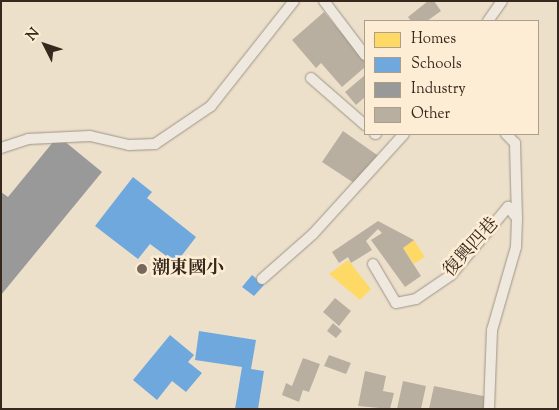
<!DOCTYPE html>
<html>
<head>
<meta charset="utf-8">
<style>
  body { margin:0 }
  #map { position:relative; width:559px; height:410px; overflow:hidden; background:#ede0cb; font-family:"Sorts Mill Goudy","Noto Serif TC",serif }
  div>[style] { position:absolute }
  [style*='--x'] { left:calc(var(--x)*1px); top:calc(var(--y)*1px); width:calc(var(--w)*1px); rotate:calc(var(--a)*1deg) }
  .homes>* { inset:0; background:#ffd966 }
  .schools>* { inset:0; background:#6fa8dc }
  .industry>* { inset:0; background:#999 }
  .building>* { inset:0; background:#b9afa1 }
  .roads { filter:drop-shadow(0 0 1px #9e9587) drop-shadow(0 0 1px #9e9587) }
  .lane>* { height:10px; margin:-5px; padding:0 5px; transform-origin:5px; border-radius:5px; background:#efe8de }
  .dots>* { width:14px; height:14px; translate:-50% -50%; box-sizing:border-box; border:2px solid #fcedd4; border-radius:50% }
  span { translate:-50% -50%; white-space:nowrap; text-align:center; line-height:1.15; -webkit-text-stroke:5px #fcedd4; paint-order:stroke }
  .street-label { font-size:18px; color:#37281d }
  .poi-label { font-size:18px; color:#37281d; font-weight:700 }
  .left { translate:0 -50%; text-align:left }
  .frame { position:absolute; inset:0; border:2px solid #37281d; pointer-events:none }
  .legend { position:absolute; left:364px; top:20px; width:175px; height:115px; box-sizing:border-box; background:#fcedd4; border:1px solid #ad9e8b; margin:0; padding:6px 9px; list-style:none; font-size:15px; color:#37281d }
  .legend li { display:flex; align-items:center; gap:10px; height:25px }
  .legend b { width:25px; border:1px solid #ad9e8b }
  .north { position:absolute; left:20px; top:20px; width:50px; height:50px; -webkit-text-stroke:4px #fcedd4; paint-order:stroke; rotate:311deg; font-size:14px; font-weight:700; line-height:20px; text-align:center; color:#37281d }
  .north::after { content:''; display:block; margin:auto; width:18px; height:22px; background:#37281d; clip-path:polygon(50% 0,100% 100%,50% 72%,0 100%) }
</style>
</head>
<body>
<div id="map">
  <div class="homes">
    <i style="clip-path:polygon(414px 240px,425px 257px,414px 264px,403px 248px)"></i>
    <i style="clip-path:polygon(348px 260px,371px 289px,360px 300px,329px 274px)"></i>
  </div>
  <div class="schools">
    <i style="clip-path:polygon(133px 177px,152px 192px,147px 198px,196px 237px,176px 263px,150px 244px,138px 259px,95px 226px)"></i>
    <i style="clip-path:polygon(252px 275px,264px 285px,254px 296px,242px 287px)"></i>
    <i style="clip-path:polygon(199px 331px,256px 340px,251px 369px,264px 371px,258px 409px,235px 409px,242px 367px,195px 360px)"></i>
    <i style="clip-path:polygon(170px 335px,194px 355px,188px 362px,202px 373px,186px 392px,172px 381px,157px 400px,133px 380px)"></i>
  </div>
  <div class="industry">
    <i style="clip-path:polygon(58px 136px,102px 172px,1px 295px,1px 192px,8px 197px)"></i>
  </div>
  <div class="building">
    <i style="clip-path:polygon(428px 1px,434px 1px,441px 11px,427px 21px,411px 21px,408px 17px)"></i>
    <i style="clip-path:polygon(324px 12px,365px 61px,365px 67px,342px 87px,321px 63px,316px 68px,292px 40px)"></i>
    <i style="clip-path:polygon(365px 75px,365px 97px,356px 105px,345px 92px)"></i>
    <i style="clip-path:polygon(343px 131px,380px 157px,360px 187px,322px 162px)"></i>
    <i style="clip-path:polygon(378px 221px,414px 240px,403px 248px,421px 276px,405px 287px,371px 240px,382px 233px,378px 229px,366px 241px,372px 250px,351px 263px,348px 257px,339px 263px,332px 252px)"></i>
    <i style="clip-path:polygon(335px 298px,351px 311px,339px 326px,323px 312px)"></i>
    <i style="clip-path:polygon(333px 323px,342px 331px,336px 338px,327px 331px)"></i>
    <i style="clip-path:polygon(329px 355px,351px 363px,346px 374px,324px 366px)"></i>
    <i style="clip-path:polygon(303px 358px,320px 364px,309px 392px,303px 390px,299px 402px,282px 395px,286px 383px,292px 386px)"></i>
    <i style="clip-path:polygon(365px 371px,386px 376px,383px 391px,394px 393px,390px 409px,358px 406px)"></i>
    <i style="clip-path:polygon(403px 381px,426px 386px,421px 409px,397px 409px)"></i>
    <i style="clip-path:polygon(434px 386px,488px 397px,486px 409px,429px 409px)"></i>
  </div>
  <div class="roads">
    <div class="lane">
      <i style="--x:324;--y:1;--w:68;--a:52.8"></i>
      <i style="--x:488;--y:21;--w:24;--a:-55"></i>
      <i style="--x:311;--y:78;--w:72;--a:41"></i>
      <i style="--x:375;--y:134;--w:1;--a:0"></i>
      <i style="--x:506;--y:134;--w:13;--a:45"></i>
      <i style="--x:515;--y:143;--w:75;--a:88.5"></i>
      <i style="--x:1;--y:148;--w:28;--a:-18"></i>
      <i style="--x:28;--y:139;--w:62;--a:-2.8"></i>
      <i style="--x:90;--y:136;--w:40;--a:13"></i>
      <i style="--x:129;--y:145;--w:26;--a:-2"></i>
      <i style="--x:155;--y:144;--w:68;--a:-34.2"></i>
      <i style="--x:211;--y:106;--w:134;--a:-51.7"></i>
      <i style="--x:373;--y:264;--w:45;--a:59.5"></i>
      <i style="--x:396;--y:303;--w:20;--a:-11"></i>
      <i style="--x:416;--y:299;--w:42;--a:-34.4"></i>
      <i style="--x:451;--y:275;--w:89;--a:-50"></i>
      <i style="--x:508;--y:207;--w:14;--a:51"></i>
      <i style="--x:517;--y:218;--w:29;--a:92"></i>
      <i style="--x:516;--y:247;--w:86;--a:106.1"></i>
      <i style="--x:492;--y:330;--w:79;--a:92.2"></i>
      <i style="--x:262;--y:279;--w:68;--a:-41.4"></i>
      <i style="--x:313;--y:234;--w:135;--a:-47.7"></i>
    </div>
  </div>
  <div class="dots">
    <i style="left:142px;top:269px;background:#77685a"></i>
  </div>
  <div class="street-label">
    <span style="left:472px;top:248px;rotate:-48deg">復興四巷</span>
  </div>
  <div class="poi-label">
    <span class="left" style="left:152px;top:269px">潮東國小</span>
  </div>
  <div class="frame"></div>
  <ul class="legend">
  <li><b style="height:14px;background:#ffd966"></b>Homes</li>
  <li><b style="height:14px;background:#6fa8dc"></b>Schools</li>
  <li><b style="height:14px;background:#999"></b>Industry</li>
  <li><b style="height:14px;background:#b9afa1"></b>Other</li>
  </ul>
  <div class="north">N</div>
</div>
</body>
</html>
